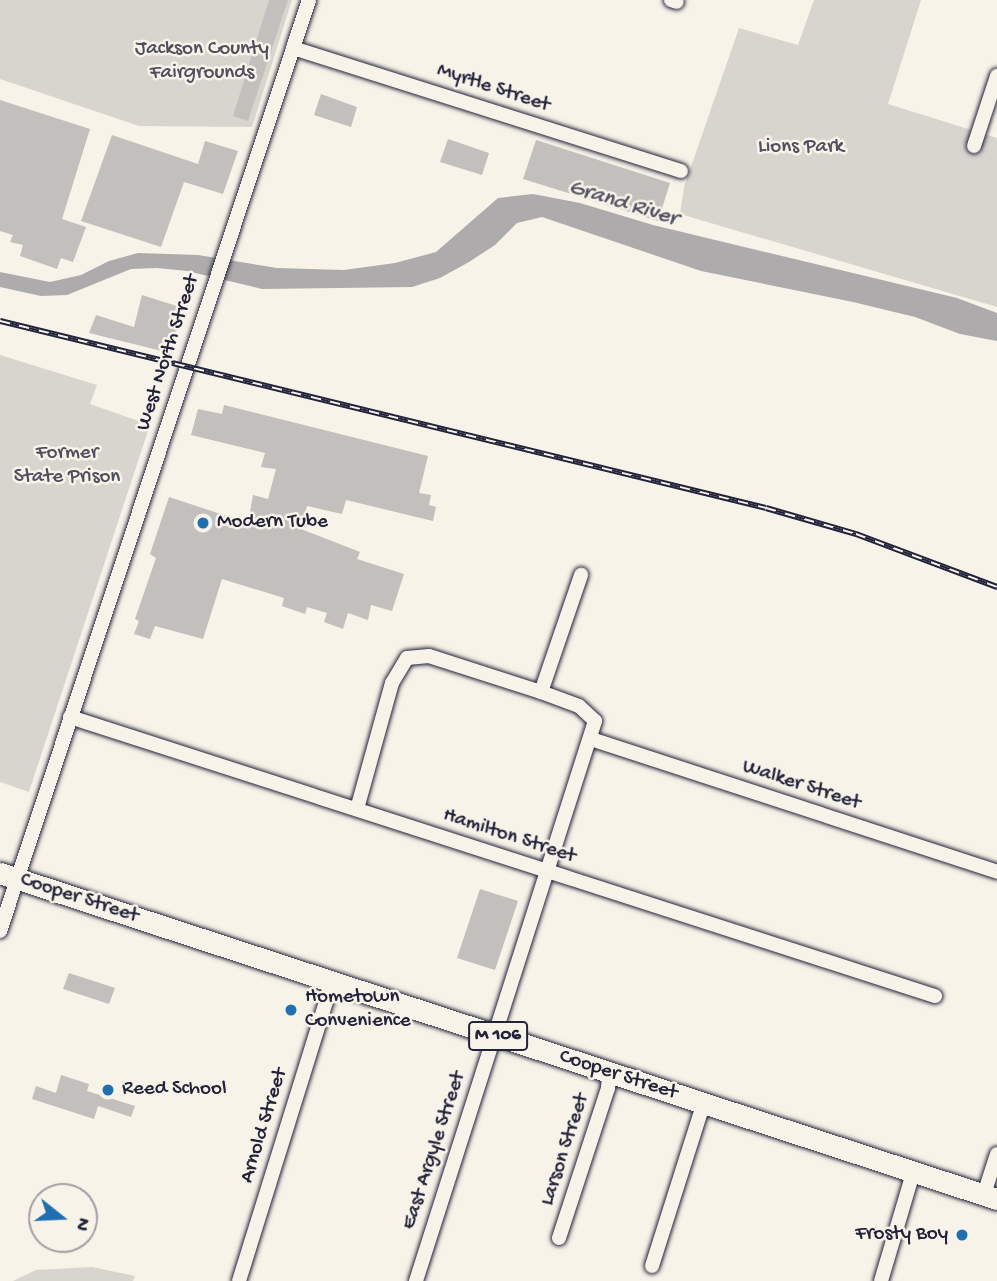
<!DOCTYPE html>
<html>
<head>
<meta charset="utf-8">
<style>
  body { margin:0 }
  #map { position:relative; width:997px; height:1281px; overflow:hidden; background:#f7f3e8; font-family:"Gochi Hand",sans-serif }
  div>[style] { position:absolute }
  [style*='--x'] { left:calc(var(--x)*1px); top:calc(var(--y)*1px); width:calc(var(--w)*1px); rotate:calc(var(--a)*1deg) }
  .green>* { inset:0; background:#d8d5cf }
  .water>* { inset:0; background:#aeabad }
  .building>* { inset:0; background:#c2bfbd }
  .roads { filter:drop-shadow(0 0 2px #22223b) drop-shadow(0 0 2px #22223b) }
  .street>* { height:14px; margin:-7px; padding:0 7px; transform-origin:7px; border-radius:7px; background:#f7f3e8 }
  .primary>* { height:21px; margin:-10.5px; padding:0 10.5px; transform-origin:10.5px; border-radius:10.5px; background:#f7f3e8 }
  .rail>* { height:6px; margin-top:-3px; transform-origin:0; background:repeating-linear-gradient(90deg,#f7f3e8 0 10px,#22223b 0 20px); box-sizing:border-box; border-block:2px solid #22223b }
  .dots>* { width:19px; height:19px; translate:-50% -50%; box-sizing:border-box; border:4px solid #f7f3e8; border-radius:50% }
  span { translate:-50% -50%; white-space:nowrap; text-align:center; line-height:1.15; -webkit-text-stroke:5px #f7f3e8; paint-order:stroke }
  .shield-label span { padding:2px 5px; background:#f7f3e8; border:2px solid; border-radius:5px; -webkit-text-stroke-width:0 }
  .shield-label { font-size:19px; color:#22223b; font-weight:700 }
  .park-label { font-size:21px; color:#504f60 }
  .street-label { font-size:21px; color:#22223b }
  .poi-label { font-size:21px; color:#22223b }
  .left { translate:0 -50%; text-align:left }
  .right { translate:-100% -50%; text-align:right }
  .water-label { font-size:23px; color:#535263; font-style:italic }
  .north { position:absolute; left:28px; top:1183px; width:70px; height:70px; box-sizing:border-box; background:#f7f3e8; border:2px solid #a29fa3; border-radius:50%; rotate:108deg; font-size:19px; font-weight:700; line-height:28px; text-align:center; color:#22223b }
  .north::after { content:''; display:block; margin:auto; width:24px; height:32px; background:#1f6fb2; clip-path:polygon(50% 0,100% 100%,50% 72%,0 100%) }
</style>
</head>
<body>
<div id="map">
  <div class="green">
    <i style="clip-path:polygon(0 0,292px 0,252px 127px,139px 126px,0 79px)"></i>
    <i style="clip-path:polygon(814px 0,921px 0,888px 104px,997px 138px,997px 307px,680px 214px,684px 187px,739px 28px,798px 45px)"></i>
    <i style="clip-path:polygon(0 355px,97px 385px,90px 404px,150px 425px,29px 792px,0 782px)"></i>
    <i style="clip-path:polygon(92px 1267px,135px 1276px,133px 1281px,13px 1281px,36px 1270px)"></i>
  </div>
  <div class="water">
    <i style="clip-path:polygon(533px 194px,580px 203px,653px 225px,957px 298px,997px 313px,997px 341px,960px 334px,915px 317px,853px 302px,701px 271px,542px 217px,517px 223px,495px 245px,469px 262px,440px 278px,412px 287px,262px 289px,187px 271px,157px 268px,131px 269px,67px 295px,41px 296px,0 287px,0 272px,50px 282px,81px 275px,109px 261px,138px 253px,198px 255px,277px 268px,344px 270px,395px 263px,436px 252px,498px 198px)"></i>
  </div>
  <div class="building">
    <i style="clip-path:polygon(269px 0,288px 0,248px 121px,233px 116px)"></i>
    <i style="clip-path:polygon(321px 94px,357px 107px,351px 127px,314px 115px)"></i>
    <i style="clip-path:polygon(0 100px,90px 129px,62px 219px,86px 227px,73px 262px,61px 258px,57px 269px,20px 256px,23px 245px,10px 242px,13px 235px,0 231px)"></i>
    <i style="clip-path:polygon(112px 135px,198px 164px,205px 141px,238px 151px,223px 194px,184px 182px,161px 247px,81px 221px)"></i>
    <i style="clip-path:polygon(448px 139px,489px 153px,482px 175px,440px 162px)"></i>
    <i style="clip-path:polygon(536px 140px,670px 183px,658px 221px,523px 179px)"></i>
    <i style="clip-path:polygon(142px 295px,183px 308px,170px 353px,89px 333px,96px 315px,134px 327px)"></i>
    <i style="clip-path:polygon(224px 405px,428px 456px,419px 493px,431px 495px,429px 505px,436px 507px,433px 521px,346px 500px,342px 514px,307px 506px,301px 529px,360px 552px,357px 559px,404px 574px,392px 611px,371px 605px,368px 620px,348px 613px,343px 629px,324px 622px,327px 613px,307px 607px,305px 614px,282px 606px,284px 598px,222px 579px,203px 639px,155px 626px,150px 639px,134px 634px,139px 621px,135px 619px,156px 558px,150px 554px,169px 497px,248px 523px,253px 495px,268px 499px,276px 469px,261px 467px,265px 453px,191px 435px,198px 409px,222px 414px)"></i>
    <i style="clip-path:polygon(480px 889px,518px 901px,495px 970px,457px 958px)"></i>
    <i style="clip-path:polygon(69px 973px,115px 988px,109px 1004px,63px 989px)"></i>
    <i style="clip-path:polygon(61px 1075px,89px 1084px,87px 1091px,135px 1106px,131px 1117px,98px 1106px,94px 1119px,32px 1099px,36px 1086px,56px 1093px)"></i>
  </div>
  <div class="roads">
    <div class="street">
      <i style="--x:671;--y:0;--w:6;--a:18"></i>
      <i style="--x:293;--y:48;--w:407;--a:17.6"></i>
      <i style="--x:974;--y:146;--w:74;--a:-71.8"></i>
      <i style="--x:541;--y:692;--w:124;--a:-71.1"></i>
      <i style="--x:70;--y:717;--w:909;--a:17.88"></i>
      <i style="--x:591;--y:739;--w:427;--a:18.1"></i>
      <i style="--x:357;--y:809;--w:131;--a:-74.5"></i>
      <i style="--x:392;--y:683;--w:29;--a:-59"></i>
      <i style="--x:407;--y:658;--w:22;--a:-5"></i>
      <i style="--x:429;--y:656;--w:118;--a:17.8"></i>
      <i style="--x:541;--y:692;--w:40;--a:20.2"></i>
      <i style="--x:579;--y:706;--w:22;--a:43"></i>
      <i style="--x:595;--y:721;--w:588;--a:107.73"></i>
      <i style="--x:0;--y:931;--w:981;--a:-71.64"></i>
      <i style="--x:984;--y:1194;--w:42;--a:-72"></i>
      <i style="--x:559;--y:1238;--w:158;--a:-71.9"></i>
      <i style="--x:608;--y:1088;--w:14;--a:-86"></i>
      <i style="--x:652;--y:1266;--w:169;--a:-72.4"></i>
      <i style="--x:239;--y:1281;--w:312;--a:-72.7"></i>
      <i style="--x:881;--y:1281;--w:113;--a:-73.5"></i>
    </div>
    <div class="primary">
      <i style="--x:0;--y:873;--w:1049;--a:18.11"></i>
    </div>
  </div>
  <div class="rail">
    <i style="--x:0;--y:321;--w:788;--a:13.72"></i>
    <i style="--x:766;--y:508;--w:94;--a:16.1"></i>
    <i style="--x:856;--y:534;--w:151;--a:20.6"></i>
  </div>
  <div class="dots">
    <i style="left:203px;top:523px;background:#1f6fb2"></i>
    <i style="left:291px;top:1010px;background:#1f6fb2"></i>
    <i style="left:108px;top:1090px;background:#1f6fb2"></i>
    <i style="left:962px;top:1235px;background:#1f6fb2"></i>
  </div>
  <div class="shield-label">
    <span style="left:498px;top:1036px">M 106</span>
  </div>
  <div class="park-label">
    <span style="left:202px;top:62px">Jackson County<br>Fairgrounds</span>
    <span style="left:801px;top:148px">Lions Park</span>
    <span style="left:67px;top:466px">Former<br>State Prison</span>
  </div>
  <div class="street-label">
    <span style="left:493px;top:89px;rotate:18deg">Myrtle Street</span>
    <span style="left:169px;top:353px;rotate:-72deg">West North Street</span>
    <span style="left:801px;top:786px;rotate:18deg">Walker Street</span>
    <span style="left:509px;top:837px;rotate:18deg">Hamilton Street</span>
    <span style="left:79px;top:899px;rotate:18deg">Cooper Street</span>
    <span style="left:618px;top:1076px;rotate:18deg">Cooper Street</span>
    <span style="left:265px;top:1126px;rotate:-73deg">Arnold Street</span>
    <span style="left:566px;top:1150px;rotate:-72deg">Larson Street</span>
    <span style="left:435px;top:1151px;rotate:-72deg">East Argyle Street</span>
  </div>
  <div class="poi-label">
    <span class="left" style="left:217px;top:523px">Modern Tube</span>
    <span class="left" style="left:305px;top:1010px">Hometown<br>Convenience</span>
    <span class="left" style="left:122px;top:1090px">Reed School</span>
    <span class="right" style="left:948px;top:1235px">Frosty Boy</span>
  </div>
  <div class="water-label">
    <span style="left:623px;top:204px;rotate:17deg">Grand River</span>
  </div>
  <div class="north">N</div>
</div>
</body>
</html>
